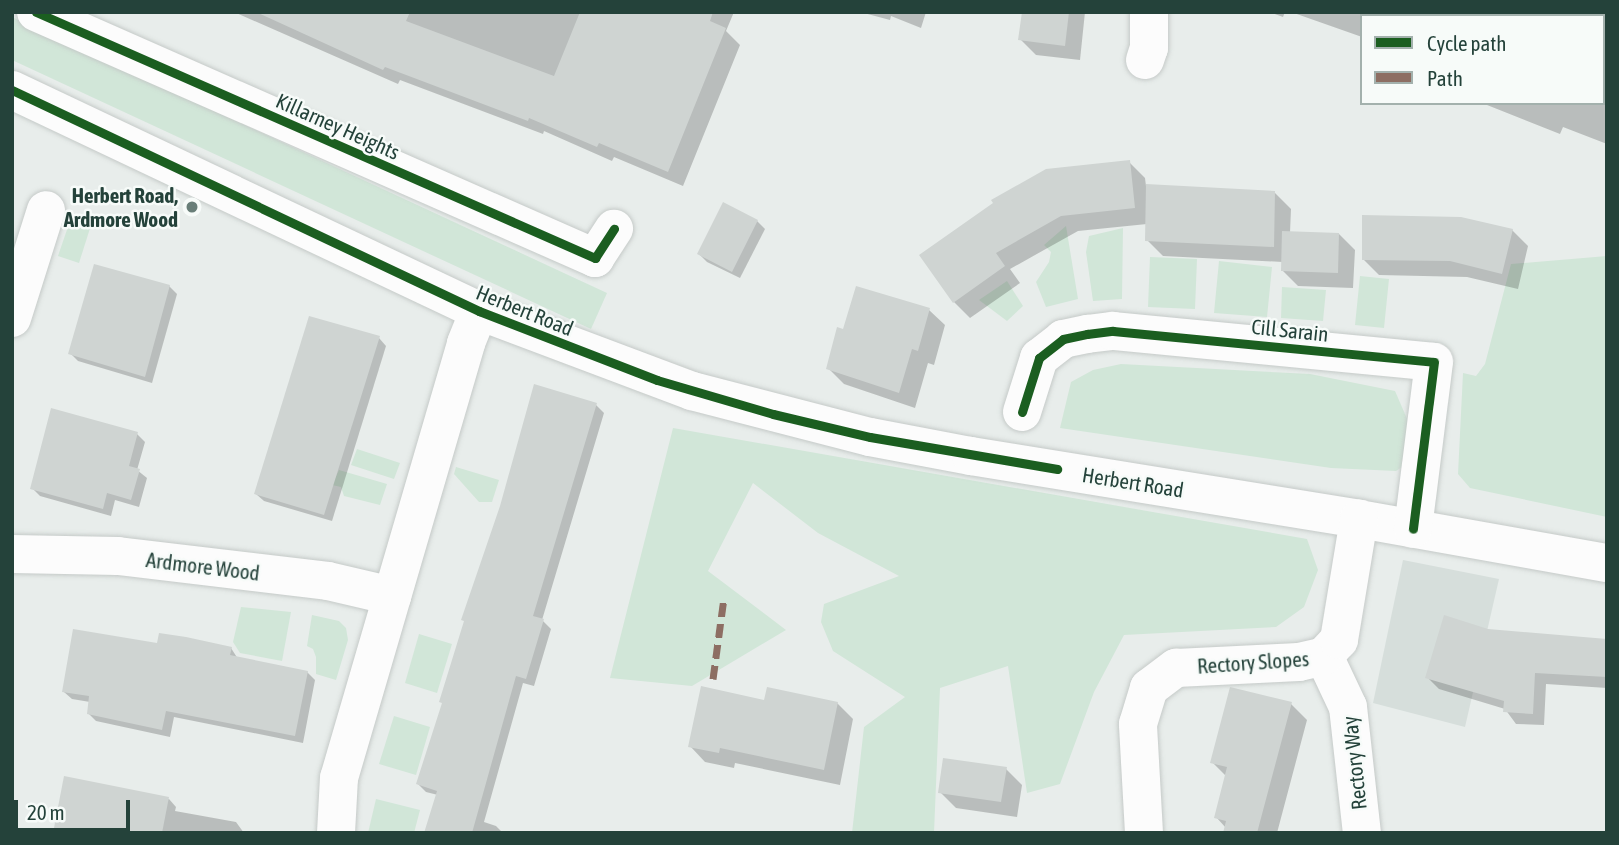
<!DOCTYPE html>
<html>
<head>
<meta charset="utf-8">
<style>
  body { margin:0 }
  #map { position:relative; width:1619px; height:845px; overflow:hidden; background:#e8edeb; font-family:"Asap Condensed",sans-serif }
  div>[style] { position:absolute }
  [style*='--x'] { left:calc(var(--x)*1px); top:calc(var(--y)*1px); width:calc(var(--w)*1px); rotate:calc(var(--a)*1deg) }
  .built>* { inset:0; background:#d6dedb }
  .green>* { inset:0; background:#d1e6d8 }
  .shadow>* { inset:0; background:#0003 }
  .building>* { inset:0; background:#cfd4d2 }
  .roads { filter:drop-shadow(0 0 2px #c5cac8) drop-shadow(0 0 2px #c5cac8) }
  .minor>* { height:38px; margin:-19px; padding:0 19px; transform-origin:19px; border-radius:19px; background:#fcfcfc }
  .quiet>* { height:7px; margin-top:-3.5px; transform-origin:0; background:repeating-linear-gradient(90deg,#8d6e63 0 14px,transparent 0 21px) }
  .cycleway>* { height:9px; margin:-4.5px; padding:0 4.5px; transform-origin:4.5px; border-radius:4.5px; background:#1b5e20 }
  .dots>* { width:19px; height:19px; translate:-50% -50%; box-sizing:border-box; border:4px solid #f7fbf9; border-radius:50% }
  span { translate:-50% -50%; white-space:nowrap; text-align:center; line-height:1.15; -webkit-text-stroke:5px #f7fbf9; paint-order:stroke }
  .street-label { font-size:21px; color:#24423a }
  .poi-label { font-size:21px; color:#24423a; font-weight:700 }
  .right { translate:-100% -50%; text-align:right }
  .frame { position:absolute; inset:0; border:14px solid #24423a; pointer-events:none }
  .legend { position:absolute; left:1360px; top:14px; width:245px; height:91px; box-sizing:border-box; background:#f7fbf9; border:2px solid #a3b1ad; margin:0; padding:9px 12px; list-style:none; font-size:21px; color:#24423a }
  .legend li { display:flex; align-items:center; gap:14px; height:35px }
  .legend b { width:35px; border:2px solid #a3b1ad }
  .scale { position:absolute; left:14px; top:800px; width:116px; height:32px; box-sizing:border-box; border:4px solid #24423a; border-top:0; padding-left:9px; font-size:21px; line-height:24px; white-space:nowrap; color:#24423a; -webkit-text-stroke:5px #f7fbf9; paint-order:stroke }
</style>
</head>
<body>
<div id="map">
  <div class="built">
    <i style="clip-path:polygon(1403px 560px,1499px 579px,1465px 727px,1373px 703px)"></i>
  </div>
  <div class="green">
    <i style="clip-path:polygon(12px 17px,607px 293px,591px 329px,12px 60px)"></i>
    <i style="clip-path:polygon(72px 215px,92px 222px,79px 263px,58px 256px)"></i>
    <i style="clip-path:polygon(1066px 226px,1078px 299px,1046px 307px,1036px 282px,1049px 262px,1051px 252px,1044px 245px)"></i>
    <i style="clip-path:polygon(1123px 228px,1122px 299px,1093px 301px,1086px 252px,1089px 236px)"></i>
    <i style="clip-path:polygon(1607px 256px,1607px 517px,1470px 488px,1458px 474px,1463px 373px,1476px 376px,1485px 364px,1511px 264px)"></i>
    <i style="clip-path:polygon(1150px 257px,1197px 259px,1195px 309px,1148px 307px)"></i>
    <i style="clip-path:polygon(1219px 261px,1272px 267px,1267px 317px,1214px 313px)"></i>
    <i style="clip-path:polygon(1360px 276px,1389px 279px,1384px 328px,1355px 325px)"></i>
    <i style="clip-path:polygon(1007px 281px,1023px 306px,1007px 321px,979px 300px)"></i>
    <i style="clip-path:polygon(1282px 287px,1326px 290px,1323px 321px,1281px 318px)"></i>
    <i style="clip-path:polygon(1121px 364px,1310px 374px,1395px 391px,1408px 421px,1405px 465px,1396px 471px,1331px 468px,1060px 428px,1071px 382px,1093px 370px)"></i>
    <i style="clip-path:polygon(673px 428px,1307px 539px,1318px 570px,1304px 607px,1276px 627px,1124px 635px,1094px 692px,1060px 784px,1027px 793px,1008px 666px,940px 688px,934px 833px,852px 833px,864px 727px,905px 697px,833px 651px,821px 622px,824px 604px,899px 576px,818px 533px,753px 483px,708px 571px,786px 630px,692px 686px,610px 678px)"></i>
    <i style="clip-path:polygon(357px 449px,400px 463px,394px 479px,351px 465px)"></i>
    <i style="clip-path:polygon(456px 467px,499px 480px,492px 502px,479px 502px,454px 474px)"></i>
    <i style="clip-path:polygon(339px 470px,387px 484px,380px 505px,344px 496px,341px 487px,332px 485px)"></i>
    <i style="clip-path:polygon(241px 607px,291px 612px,282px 661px,240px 653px,233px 642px)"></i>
    <i style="clip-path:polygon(312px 615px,339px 621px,346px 628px,348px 640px,336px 680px,316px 674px,316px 657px,313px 649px,307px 646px)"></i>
    <i style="clip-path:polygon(419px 634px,452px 644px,437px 693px,405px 683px)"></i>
    <i style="clip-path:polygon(394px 716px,430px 727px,416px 775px,379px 764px)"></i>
    <i style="clip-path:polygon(376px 799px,420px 810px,414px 833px,368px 833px)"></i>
  </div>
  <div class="shadow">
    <i style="clip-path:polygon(234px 12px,734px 12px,726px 31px,740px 45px,683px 186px,614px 157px,612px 161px,544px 131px,543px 134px,400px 80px,398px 84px)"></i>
    <i style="clip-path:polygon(860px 12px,926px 12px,921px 28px,891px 16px,890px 20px)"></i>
    <i style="clip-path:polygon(1024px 12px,1085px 12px,1080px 60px,1036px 55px,1020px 39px)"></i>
    <i style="clip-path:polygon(1269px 12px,1285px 12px,1283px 17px)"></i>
    <i style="clip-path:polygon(1291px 12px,1441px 12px,1445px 16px,1362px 16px,1362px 37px)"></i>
    <i style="clip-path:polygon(1603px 85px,1607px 87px,1607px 144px,1563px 127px,1560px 134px,1482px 103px,1603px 103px)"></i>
    <i style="clip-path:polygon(1129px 162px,1145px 178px,1146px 186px,1275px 193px,1291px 209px,1290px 233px,1339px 234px,1355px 250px,1353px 288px,1298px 286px,1282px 270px,1283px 262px,1163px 256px,1147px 240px,1147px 224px,1078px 231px,1010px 269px,1020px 283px,970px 318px,954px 302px,922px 256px)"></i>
    <i style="clip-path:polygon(757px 221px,765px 229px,740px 278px,707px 262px,699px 254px)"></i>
    <i style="clip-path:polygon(1512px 230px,1528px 246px,1518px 289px,1467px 277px,1379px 275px,1363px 259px)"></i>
    <i style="clip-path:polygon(169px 286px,177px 294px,152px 383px,78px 361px,70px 353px)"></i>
    <i style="clip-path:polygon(929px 310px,945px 325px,934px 365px,928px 363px,915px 408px,844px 384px,828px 368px,844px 331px)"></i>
    <i style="clip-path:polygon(379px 338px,386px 346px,332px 521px,264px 501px,256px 494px)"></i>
    <i style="clip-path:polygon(596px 405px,604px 413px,542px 620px,551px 629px,534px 686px,523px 683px,484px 822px,496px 826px,503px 833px,426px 833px,438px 795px,426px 792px,418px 784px)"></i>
    <i style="clip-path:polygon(137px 434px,145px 442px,137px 470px,147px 478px,139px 507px,115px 500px,111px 516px,40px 496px,32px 488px)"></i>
    <i style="clip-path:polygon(1487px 630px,1607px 640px,1607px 688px,1546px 684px,1544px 725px,1516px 724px,1505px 709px,1439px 689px,1427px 677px)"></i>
    <i style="clip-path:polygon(158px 645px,231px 648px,238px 659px,307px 672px,315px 680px,303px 743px,174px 717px,170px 737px,96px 721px,88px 713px,90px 702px,72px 699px,64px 692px)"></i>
    <i style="clip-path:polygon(766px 702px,837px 703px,853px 719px,840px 785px,735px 763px,734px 768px,705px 762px,690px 746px)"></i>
    <i style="clip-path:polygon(1291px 704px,1307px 720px,1277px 833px,1225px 833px,1226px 828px,1216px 817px,1226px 776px,1212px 762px)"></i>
    <i style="clip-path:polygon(1006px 769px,1022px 785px,1017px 817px,956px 808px,940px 792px)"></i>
    <i style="clip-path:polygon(169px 799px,176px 807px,175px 811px,236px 822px,244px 833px,55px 833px)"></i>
  </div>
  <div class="building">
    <i style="clip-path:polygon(256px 12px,410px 12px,406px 21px,554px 76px,580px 12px,713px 12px,710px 21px,726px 28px,668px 172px,599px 143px,597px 147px,529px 118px,528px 121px,385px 67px,383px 70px)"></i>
    <i style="clip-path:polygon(1022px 12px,1069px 12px,1065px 46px,1018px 40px)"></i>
    <i style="clip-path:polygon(1130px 160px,1135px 208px,1061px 216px,996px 253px,1005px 266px,953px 303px,919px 255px,993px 203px,991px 200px,1046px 169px)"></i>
    <i style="clip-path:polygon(1146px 184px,1275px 191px,1274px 247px,1145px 241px)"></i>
    <i style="clip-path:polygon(723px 202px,758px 220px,732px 272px,697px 254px)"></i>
    <i style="clip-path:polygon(1362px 215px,1461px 217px,1513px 229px,1502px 274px,1450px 261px,1362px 260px)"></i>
    <i style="clip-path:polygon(1282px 231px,1339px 233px,1338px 273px,1281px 271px)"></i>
    <i style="clip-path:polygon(94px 264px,170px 285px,145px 377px,68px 354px)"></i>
    <i style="clip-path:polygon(856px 286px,930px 308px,918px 351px,912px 349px,899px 393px,826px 369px,837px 327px,843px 329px)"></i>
    <i style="clip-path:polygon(309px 316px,380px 336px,324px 515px,254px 494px)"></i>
    <i style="clip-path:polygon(534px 384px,597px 403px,533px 616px,544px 619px,526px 679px,516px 676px,472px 833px,424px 833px,437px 791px,416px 784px,442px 703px,439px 702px,464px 621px,461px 620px,500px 506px)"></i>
    <i style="clip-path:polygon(51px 408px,138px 432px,129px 466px,140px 469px,131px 500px,107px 493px,103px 509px,30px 489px)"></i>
    <i style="clip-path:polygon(1444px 615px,1488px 629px,1607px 639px,1607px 677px,1535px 673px,1533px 714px,1503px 712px,1504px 701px,1425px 678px)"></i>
    <i style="clip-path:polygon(73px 629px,157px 643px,159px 633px,186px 637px,232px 647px,230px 655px,308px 671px,295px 736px,166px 711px,162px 730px,87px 714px,89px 696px,62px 692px)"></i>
    <i style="clip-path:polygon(701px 686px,764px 700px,767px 687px,838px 702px,824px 770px,720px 748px,719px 753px,688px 747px)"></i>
    <i style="clip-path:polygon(1230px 687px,1292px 702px,1257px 833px,1223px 833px,1226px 821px,1214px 818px,1227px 767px,1210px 763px)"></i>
    <i style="clip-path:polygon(943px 758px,1007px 767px,1001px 802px,938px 793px)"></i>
    <i style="clip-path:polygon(64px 776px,169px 797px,162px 833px,53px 833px)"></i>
  </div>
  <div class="roads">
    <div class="minor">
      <i style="--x:36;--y:12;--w:611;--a:23.75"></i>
      <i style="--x:595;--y:258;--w:35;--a:-57"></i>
      <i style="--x:1145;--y:60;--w:13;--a:-72"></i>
      <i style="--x:1149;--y:48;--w:36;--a:-90"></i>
      <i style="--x:12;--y:90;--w:517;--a:25.33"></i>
      <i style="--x:479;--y:311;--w:228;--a:20.6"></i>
      <i style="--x:692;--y:391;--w:184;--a:14.5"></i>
      <i style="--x:870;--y:437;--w:103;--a:10.7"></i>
      <i style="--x:971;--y:456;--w:393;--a:9.2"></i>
      <i style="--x:1359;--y:519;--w:252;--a:10.1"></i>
      <i style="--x:12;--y:318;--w:113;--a:-72.5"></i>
      <i style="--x:1022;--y:412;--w:57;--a:-72.5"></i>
      <i style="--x:1039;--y:358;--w:31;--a:-38"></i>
      <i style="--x:1063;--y:339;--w:25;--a:-12"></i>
      <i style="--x:1087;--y:334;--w:26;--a:-7"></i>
      <i style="--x:1113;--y:331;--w:322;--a:5.5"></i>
      <i style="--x:1434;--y:362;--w:168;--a:97.2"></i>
      <i style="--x:12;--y:554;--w:106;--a:1.1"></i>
      <i style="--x:118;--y:556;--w:211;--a:6.8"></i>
      <i style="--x:328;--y:581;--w:66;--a:13.2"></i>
      <i style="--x:1324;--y:656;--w:56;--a:64.8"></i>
      <i style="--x:1348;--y:707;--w:127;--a:83.7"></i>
      <i style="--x:336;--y:833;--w:55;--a:-86.9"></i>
      <i style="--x:339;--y:778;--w:453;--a:-73.7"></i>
      <i style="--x:466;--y:343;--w:35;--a:-68"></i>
      <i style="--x:1144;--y:833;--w:109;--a:-93.2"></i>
      <i style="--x:1138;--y:724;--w:38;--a:-73"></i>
      <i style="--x:1149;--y:688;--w:34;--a:-37"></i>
      <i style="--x:1176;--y:668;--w:123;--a:-2.8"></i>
      <i style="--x:1299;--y:662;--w:26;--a:-13"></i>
      <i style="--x:1324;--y:656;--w:22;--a:-47"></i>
      <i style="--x:1339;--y:640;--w:123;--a:-80.6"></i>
    </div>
  </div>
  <div class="quiet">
    <i style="--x:713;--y:679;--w:82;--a:-82.3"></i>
  </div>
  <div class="cycleway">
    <i style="--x:36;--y:12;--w:611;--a:23.75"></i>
    <i style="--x:595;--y:258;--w:35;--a:-57"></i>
    <i style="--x:12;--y:90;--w:517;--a:25.33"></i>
    <i style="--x:479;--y:311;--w:191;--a:21.2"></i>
    <i style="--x:657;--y:380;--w:121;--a:16.3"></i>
    <i style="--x:773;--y:414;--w:100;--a:13.3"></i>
    <i style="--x:870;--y:437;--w:190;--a:9.7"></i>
    <i style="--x:1022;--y:412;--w:57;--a:-72.5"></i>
    <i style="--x:1039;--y:358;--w:31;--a:-38"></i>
    <i style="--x:1063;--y:339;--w:25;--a:-12"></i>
    <i style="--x:1087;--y:334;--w:26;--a:-7"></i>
    <i style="--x:1113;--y:331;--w:322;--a:5.5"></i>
    <i style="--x:1434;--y:362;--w:168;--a:97.2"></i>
  </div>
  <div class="dots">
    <i style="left:192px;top:207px;background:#697e78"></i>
  </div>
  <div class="street-label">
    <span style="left:338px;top:126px;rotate:24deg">Killarney Heights</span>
    <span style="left:525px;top:310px;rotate:22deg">Herbert Road</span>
    <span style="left:1290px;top:330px;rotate:6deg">Cill Sarain</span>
    <span style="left:1133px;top:482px;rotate:9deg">Herbert Road</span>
    <span style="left:203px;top:566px;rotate:7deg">Ardmore Wood</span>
    <span style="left:1253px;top:662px;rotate:-4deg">Rectory Slopes</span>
    <span style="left:1354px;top:763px;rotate:-96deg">Rectory Way</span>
  </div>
  <div class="poi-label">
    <span class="right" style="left:178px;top:207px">Herbert Road,<br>Ardmore Wood</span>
  </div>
  <div class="frame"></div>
  <ul class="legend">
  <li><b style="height:9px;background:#1b5e20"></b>Cycle path</li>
  <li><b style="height:9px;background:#8d6e63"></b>Path</li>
  </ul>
  <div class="scale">20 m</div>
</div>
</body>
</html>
